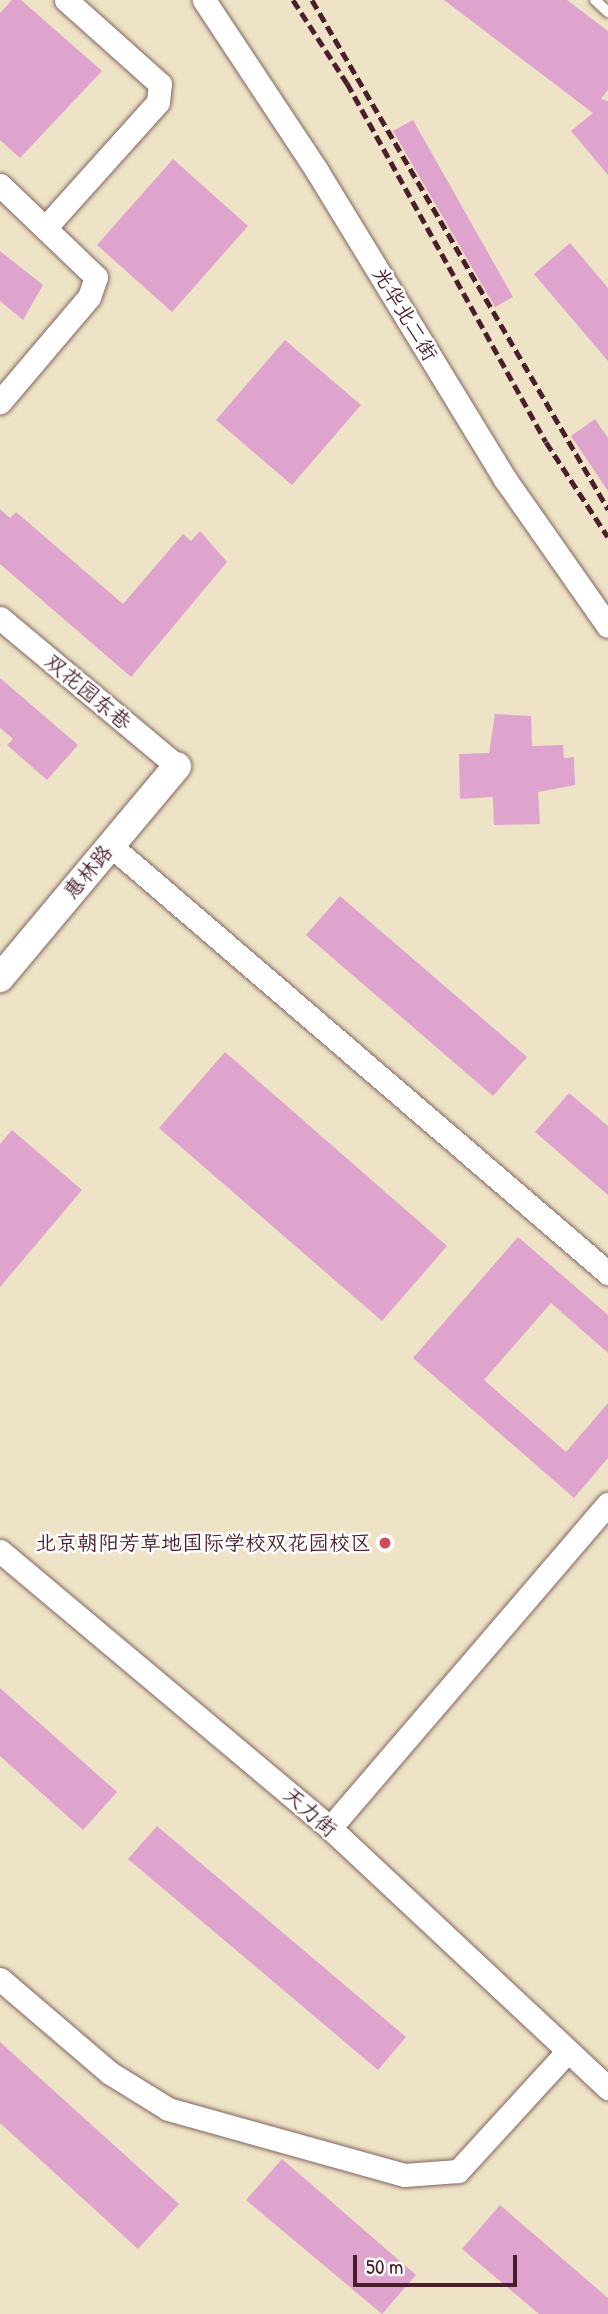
<!DOCTYPE html>
<html>
<head>
<meta charset="utf-8">
<style>
  body { margin:0 }
  #map { position:relative; width:608px; height:2314px; overflow:hidden; background:#eee3c6; font-family:"Patrick Hand","LXGW WenKai TC",sans-serif }
  div>[style] { position:absolute }
  [style*='--x'] { left:calc(var(--x)*1px); top:calc(var(--y)*1px); width:calc(var(--w)*1px); rotate:calc(var(--a)*1deg) }
  .building>* { inset:0; background:#dea4ce }
  .roads { filter:drop-shadow(0 0 2px #836461) drop-shadow(0 0 2px #836461) }
  .service>* { height:10px; margin:-5px; padding:0 5px; transform-origin:5px; border-radius:5px; background:#fff }
  .minor>* { height:23px; margin:-11.5px; padding:0 11.5px; transform-origin:11.5px; border-radius:11.5px; background:#fff }
  .tertiary>* { height:28px; margin:-14px; padding:0 14px; transform-origin:14px; border-radius:14px; background:#fff }
  .rail>* { height:5px; margin-top:-2.5px; transform-origin:0; background:repeating-linear-gradient(90deg,#4a1f2b 0 10px,transparent 0 15px) }
  .dots>* { width:19px; height:19px; translate:-50% -50%; box-sizing:border-box; border:4px solid #fff; border-radius:50% }
  span { translate:-50% -50%; white-space:nowrap; text-align:center; line-height:1.15; -webkit-text-stroke:5px #fff; paint-order:stroke }
  .street-label { font-size:21px; color:#4a1f2b }
  .poi-label { font-size:21px; color:#4a1f2b }
  .right { translate:-100% -50%; text-align:right }
  .scale { position:absolute; left:353px; top:2255px; width:164px; height:32px; box-sizing:border-box; border:4px solid #4a1f2b; border-top:0; padding-left:9px; font-size:21px; line-height:24px; white-space:nowrap; color:#4a1f2b; -webkit-text-stroke:5px #fff; paint-order:stroke }
</style>
</head>
<body>
<div id="map">
  <div class="building">
    <i style="clip-path:polygon(12px 0,21px 0,102px 71px,20px 158px,0 140px,0 13px)"></i>
    <i style="clip-path:polygon(444px 0,567px 0,608px 31px,608px 90px,601px 99px,608px 101px,608px 175px,571px 131px,593px 113px)"></i>
    <i style="clip-path:polygon(413px 120px,513px 297px,495px 307px,393px 131px)"></i>
    <i style="clip-path:polygon(173px 159px,248px 226px,172px 312px,97px 245px)"></i>
    <i style="clip-path:polygon(570px 243px,608px 288px,608px 361px,534px 274px)"></i>
    <i style="clip-path:polygon(0 251px,43px 285px,23px 320px,0 301px)"></i>
    <i style="clip-path:polygon(285px 340px,361px 405px,292px 485px,216px 420px)"></i>
    <i style="clip-path:polygon(595px 419px,608px 438px,608px 491px,571px 436px)"></i>
    <i style="clip-path:polygon(0 509px,10px 518px,16px 512px,123px 604px,183px 534px,191px 541px,200px 531px,227px 562px,131px 677px,0 564px)"></i>
    <i style="clip-path:polygon(0 678px,78px 745px,47px 780px,7px 745px,13px 739px,0 728px)"></i>
    <i style="clip-path:polygon(495px 714px,531px 716px,532px 746px,563px 745px,564px 758px,574px 757px,575px 785px,538px 792px,540px 824px,494px 825px,493px 797px,460px 799px,459px 754px,489px 753px)"></i>
    <i style="clip-path:polygon(340px 896px,527px 1057px,493px 1096px,306px 935px)"></i>
    <i style="clip-path:polygon(225px 1052px,447px 1246px,382px 1321px,159px 1128px)"></i>
    <i style="clip-path:polygon(569px 1093px,608px 1126px,608px 1195px,535px 1132px)"></i>
    <i style="clip-path:polygon(12px 1130px,82px 1190px,0 1287px,0 1144px)"></i>
    <i style="clip-path:polygon(518px 1237px,608px 1315px,608px 1353px,551px 1303px,484px 1380px,566px 1452px,608px 1403px,608px 1458px,574px 1498px,413px 1358px)"></i>
    <i style="clip-path:polygon(0 1688px,117px 1792px,83px 1830px,0 1756px)"></i>
    <i style="clip-path:polygon(157px 1826px,406px 2037px,378px 2070px,128px 1859px)"></i>
    <i style="clip-path:polygon(0 2042px,179px 2204px,138px 2249px,0 2123px)"></i>
    <i style="clip-path:polygon(282px 2159px,416px 2275px,382px 2314px,246px 2200px)"></i>
    <i style="clip-path:polygon(500px 2205px,608px 2298px,608px 2314px,539px 2314px,462px 2249px)"></i>
  </div>
  <div class="roads">
    <div class="service">
      <i style="--x:595;--y:0;--w:18;--a:43"></i>
    </div>
    <div class="minor">
      <i style="--x:204;--y:0;--w:205;--a:56.5"></i>
      <i style="--x:317;--y:171;--w:361;--a:58.6"></i>
      <i style="--x:505;--y:479;--w:179;--a:55"></i>
      <i style="--x:0;--y:185;--w:133;--a:43.8"></i>
      <i style="--x:96;--y:277;--w:21;--a:109"></i>
      <i style="--x:89;--y:297;--w:138;--a:130.3"></i>
      <i style="--x:45;--y:228;--w:169;--a:-48.1"></i>
      <i style="--x:158;--y:102;--w:18;--a:-84"></i>
      <i style="--x:160;--y:84;--w:126;--a:-138.2"></i>
      <i style="--x:0;--y:618;--w:231;--a:39.9"></i>
      <i style="--x:110;--y:845;--w:657;--a:40.68"></i>
      <i style="--x:0;--y:1551;--w:431;--a:40"></i>
      <i style="--x:330;--y:1828;--w:381;--a:43.1"></i>
      <i style="--x:330;--y:1828;--w:427;--a:-49.4"></i>
      <i style="--x:0;--y:1979;--w:145;--a:40.5"></i>
      <i style="--x:110;--y:2073;--w:68;--a:31.8"></i>
      <i style="--x:168;--y:2109;--w:245;--a:15.6"></i>
      <i style="--x:404;--y:2175;--w:54;--a:-4.2"></i>
      <i style="--x:458;--y:2171;--w:161;--a:-47.5"></i>
    </div>
    <div class="tertiary">
      <i style="--x:0;--y:978;--w:276;--a:-50.1"></i>
    </div>
  </div>
  <div class="rail">
    <i style="--x:293;--y:0;--w:99;--a:57"></i>
    <i style="--x:347;--y:83;--w:410;--a:61"></i>
    <i style="--x:546;--y:442;--w:113;--a:56.9"></i>
    <i style="--x:312;--y:0;--w:589;--a:59.82"></i>
  </div>
  <div class="dots">
    <i style="left:385px;top:1543px;background:#d1495b"></i>
  </div>
  <div class="street-label">
    <span style="left:405px;top:314px;rotate:59deg">光华北二街</span>
    <span style="left:88px;top:692px;rotate:40deg">双花园东巷</span>
    <span style="left:88px;top:872px;rotate:-50deg">惠林路</span>
    <span style="left:310px;top:1812px;rotate:41deg">天力街</span>
  </div>
  <div class="poi-label">
    <span class="right" style="left:371px;top:1543px">北京朝阳芳草地国际学校双花园校区</span>
  </div>
  <div class="scale">50 m</div>
</div>
</body>
</html>
